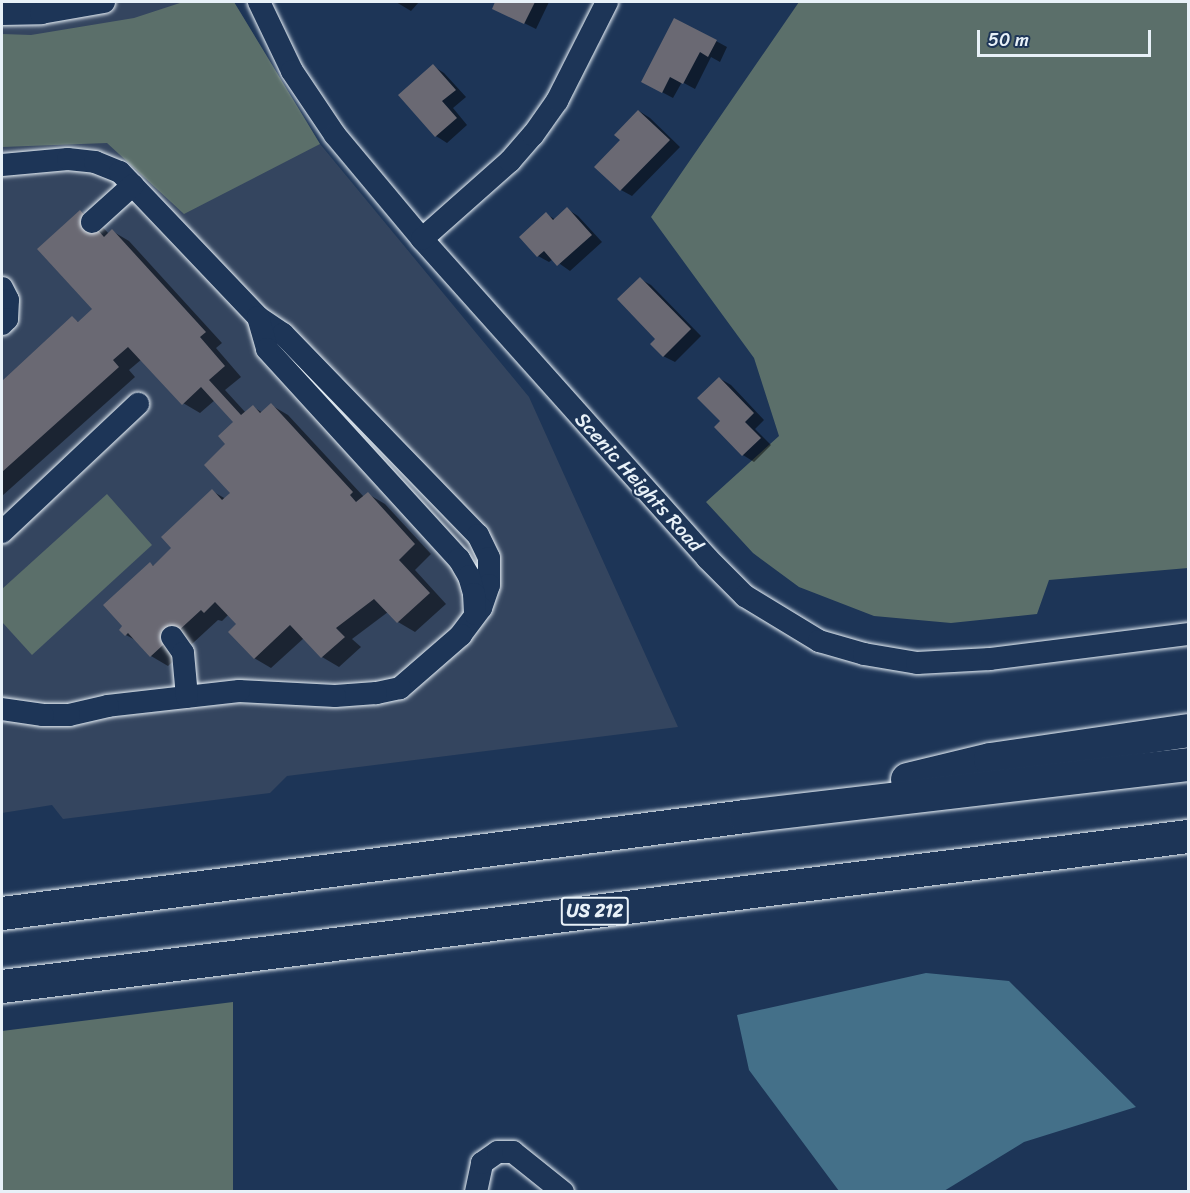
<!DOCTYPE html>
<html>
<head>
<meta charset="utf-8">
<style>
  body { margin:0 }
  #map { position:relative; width:1190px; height:1193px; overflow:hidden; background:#1d3557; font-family:Sriracha,sans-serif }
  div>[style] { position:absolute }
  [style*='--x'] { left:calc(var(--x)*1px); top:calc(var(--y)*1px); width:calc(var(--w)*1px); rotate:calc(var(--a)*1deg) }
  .built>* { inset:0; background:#34455f }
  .green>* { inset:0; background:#5b6f6a }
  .water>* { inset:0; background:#447089 }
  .shadow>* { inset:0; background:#0007 }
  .building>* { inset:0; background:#6a6973 }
  .roads { filter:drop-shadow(0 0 2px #e8f1f8) drop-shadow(0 0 2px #e8f1f8) }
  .minor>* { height:22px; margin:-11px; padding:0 11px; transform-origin:11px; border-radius:11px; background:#1d3557 }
  .highway>* { height:33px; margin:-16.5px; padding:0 16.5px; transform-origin:16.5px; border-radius:16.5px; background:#1d3557 }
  span { translate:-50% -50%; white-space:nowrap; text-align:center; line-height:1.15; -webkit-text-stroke:4.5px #1d3557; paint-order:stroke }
  .shield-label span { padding:2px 4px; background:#1d3557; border:2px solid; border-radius:4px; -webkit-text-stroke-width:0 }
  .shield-label { font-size:18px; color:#e8f1f8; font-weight:700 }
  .street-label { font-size:20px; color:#e8f1f8 }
  .frame { position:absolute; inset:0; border:3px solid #e8f1f8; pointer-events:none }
  .scale { position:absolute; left:977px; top:30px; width:174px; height:27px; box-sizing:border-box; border:3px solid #e8f1f8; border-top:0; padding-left:8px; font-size:18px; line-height:21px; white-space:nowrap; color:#e8f1f8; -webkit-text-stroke:4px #1d3557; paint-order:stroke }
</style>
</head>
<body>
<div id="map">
  <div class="built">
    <i style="clip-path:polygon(2px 2px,234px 2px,320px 144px,529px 397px,678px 727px,287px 776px,270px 793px,63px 819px,52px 805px,2px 813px)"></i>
  </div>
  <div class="green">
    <i style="clip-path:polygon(183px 2px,234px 2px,320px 144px,184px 214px,107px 143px,2px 147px,2px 34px,31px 35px,134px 18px)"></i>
    <i style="clip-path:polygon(799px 2px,1188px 2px,1188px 568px,1049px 580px,1037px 614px,951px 623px,874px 616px,799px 587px,753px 553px,706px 502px,779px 436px,754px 358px,651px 217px)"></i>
    <i style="clip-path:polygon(107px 494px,152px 545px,32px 655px,2px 622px,2px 589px)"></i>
    <i style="clip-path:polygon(233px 1002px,233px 1191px,2px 1191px,2px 1031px)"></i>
  </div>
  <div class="water">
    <i style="clip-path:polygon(926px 973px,1009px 981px,1136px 1107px,1024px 1142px,944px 1191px,839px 1191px,749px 1070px,737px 1015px)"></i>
  </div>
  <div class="shadow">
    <i style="clip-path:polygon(396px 2px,419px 2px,411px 11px)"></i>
    <i style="clip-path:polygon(497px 2px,549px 2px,536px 29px,494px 8px)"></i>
    <i style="clip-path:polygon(716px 41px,727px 47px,720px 62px,711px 57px,695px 89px,682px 82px,673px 98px,643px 82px)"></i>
    <i style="clip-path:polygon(433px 66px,444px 73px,466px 97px,453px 108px,467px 125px,447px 143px,436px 136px,400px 95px)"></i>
    <i style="clip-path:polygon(639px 111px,650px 118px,680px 147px,632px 196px,621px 190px,597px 167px,622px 140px)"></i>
    <i style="clip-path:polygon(567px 209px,578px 216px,602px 242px,570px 271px,553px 259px,549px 262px,538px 256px,546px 214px,556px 220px)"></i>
    <i style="clip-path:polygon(80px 211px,97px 221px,109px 234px,112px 231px,129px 241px,222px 343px,216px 348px,241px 377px,225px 390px,246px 413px,253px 407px,263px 413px,271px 405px,288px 415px,364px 497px,368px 494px,385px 504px,431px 554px,415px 570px,446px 604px,415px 632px,398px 622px,388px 612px,352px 639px,361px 647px,339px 667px,322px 657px,304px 638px,271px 668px,254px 658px,239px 624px,229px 614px,222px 621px,218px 620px,168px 666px,151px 656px,139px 642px,126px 635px,150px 564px,154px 566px,173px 548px,212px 491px,226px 499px,232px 493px,227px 445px,235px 422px,215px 400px,200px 413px,183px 403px,142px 359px,129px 370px,135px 377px,2px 496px,2px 383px,72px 318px,80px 323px,95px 309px)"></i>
    <i style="clip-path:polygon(640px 279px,651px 285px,701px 336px,675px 362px,663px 356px)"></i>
    <i style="clip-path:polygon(719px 378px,731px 385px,764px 420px,755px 429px,771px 445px,754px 462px,743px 455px,722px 422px)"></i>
  </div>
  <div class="building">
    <i style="clip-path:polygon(495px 2px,535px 2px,524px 24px,492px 9px)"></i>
    <i style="clip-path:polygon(674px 18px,717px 40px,708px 57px,700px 52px,683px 84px,670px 77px,662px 93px,641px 82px)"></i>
    <i style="clip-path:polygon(433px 64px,456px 90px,442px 101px,457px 118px,435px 137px,398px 95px)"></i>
    <i style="clip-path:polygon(638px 110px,670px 140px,620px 191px,594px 167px,620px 140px,614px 135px)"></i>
    <i style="clip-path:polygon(567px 207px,592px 235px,557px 266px,544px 251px,537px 257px,519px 237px,546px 212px,553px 220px)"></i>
    <i style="clip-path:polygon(80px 210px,104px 237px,112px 229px,206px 332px,200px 337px,225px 366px,209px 380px,241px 415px,253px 405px,260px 413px,271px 403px,353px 492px,350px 495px,356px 502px,368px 492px,415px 544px,399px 560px,430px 593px,397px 623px,374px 599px,336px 628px,345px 637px,321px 658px,290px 625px,254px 659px,228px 632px,236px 624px,215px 602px,204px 613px,201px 610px,150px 657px,128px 633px,125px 636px,119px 630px,122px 626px,103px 605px,150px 562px,153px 566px,171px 548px,161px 537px,212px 489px,222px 500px,230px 493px,204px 465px,225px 444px,218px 436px,233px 422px,201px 387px,182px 405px,128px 347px,113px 360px,119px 367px,2px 472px,2px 381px,72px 316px,78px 322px,92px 309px,37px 249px)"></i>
    <i style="clip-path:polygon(640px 277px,691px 329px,663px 357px,650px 344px,655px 339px,617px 299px)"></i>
    <i style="clip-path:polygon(719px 377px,754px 413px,745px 422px,761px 438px,742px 456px,714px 427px,720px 421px,697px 398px)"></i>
  </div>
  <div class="roads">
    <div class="minor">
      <i style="--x:259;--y:2;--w:76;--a:64.4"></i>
      <i style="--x:292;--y:71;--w:77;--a:56.1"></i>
      <i style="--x:335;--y:135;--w:136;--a:50.1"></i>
      <i style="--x:422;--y:239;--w:428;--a:48.2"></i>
      <i style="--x:707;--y:558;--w:54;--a:45"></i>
      <i style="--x:745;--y:596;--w:87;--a:31.3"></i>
      <i style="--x:819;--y:641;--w:47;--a:16.1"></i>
      <i style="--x:864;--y:654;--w:54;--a:9.6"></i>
      <i style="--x:917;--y:663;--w:73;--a:-3.1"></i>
      <i style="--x:990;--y:659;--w:200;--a:-7.2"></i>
      <i style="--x:2;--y:14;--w:39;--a:-1"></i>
      <i style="--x:41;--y:13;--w:64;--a:-9.9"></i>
      <i style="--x:2;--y:165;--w:66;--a:-5.2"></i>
      <i style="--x:68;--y:159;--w:27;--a:6"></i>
      <i style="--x:95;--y:162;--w:27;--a:22"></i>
      <i style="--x:120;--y:172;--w:200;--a:46.4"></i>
      <i style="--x:258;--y:317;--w:30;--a:34"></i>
      <i style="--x:283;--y:334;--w:280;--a:45.9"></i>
      <i style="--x:478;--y:535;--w:25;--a:64"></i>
      <i style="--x:489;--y:558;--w:27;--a:90"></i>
      <i style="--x:489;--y:585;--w:24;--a:109"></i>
      <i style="--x:481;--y:608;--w:34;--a:127"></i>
      <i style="--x:461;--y:635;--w:81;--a:139"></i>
      <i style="--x:400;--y:688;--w:25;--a:168"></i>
      <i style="--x:376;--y:693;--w:41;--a:175.8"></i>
      <i style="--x:335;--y:696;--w:96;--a:-177"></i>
      <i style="--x:239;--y:691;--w:132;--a:173.5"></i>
      <i style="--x:108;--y:706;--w:40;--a:167"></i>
      <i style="--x:69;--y:715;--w:26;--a:180"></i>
      <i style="--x:43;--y:715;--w:41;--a:-171.7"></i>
      <i style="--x:92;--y:222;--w:55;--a:-42.1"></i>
      <i style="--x:422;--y:239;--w:118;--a:-41.6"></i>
      <i style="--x:510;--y:161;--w:35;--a:-49"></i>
      <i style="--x:533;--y:135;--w:42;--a:-54.8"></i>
      <i style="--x:557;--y:101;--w:111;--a:-63.2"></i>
      <i style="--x:2;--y:288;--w:13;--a:63"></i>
      <i style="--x:8;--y:300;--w:19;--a:93"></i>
      <i style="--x:7;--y:319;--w:7;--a:135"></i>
      <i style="--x:258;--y:317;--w:33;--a:74"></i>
      <i style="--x:267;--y:349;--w:285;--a:47.6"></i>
      <i style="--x:459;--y:559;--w:20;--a:60"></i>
      <i style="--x:469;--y:576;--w:19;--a:74"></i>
      <i style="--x:474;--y:594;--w:20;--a:87"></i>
      <i style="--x:2;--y:532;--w:187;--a:-43.3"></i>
      <i style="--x:172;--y:637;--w:19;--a:55"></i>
      <i style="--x:183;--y:653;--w:44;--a:84.8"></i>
      <i style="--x:476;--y:1192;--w:30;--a:-78"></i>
      <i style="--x:482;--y:1163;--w:19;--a:-35"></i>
      <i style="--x:498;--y:1152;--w:15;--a:0"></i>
      <i style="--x:513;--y:1152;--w:64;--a:38.7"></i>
    </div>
    <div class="highway">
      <i style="--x:907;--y:779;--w:85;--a:-13.5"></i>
      <i style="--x:990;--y:759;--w:200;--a:-8.3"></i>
      <i style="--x:2;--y:913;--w:749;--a:-7.44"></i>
      <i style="--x:745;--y:816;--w:446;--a:-6.7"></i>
      <i style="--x:2;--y:986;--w:1195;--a:-7.21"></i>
    </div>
  </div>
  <div class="shield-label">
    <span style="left:595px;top:911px">US 212</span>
  </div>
  <div class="street-label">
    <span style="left:639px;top:482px;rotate:48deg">Scenic Heights Road</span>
  </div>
  <div class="frame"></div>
  <div class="scale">50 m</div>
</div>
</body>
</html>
